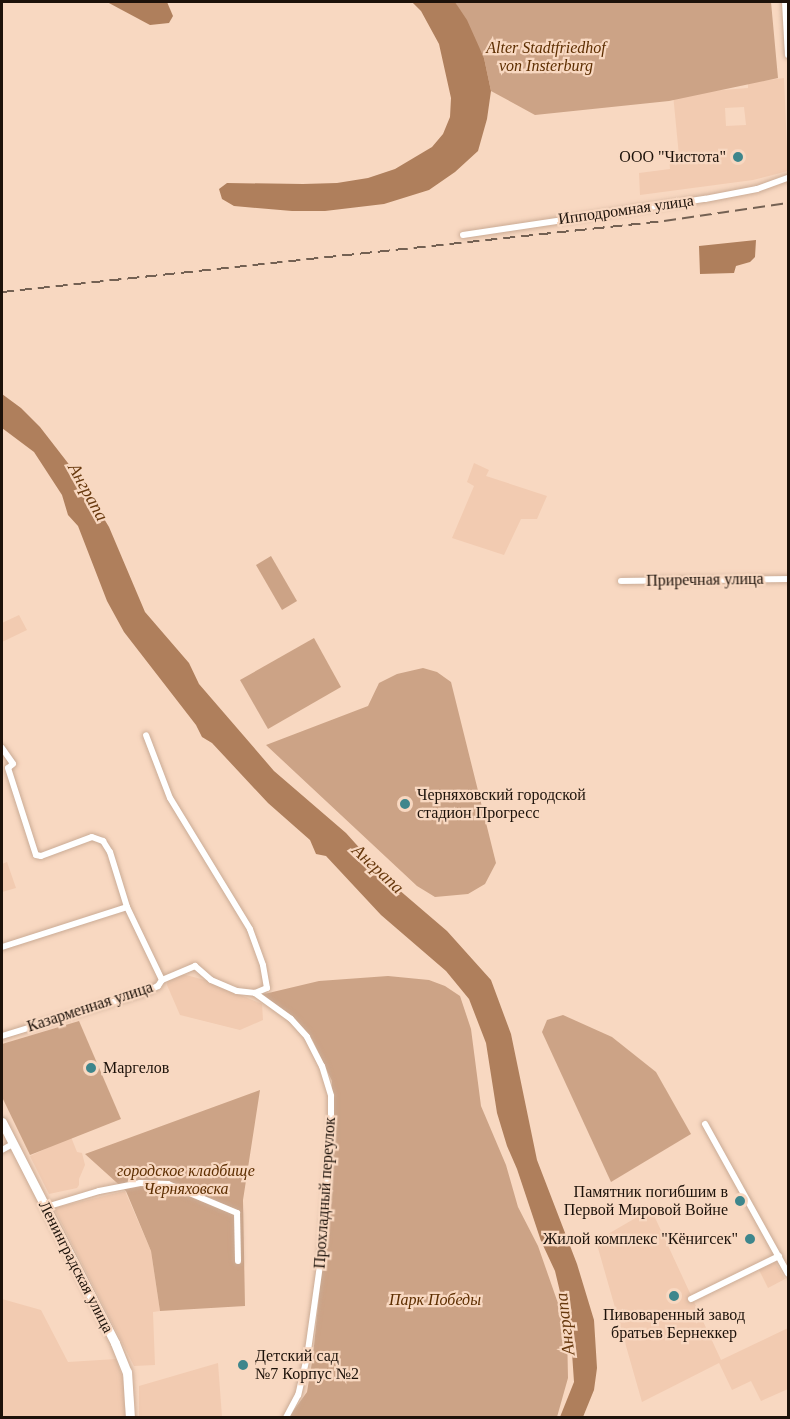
<!DOCTYPE html>
<html>
<head>
<meta charset="utf-8">
<style>
  body { margin:0 }
  #map { position:relative; width:790px; height:1419px; overflow:hidden; background:#f8d8c1; font-family:"Times New Roman",serif }
  div>[style] { position:absolute }
  [style*='--x'] { left:calc(var(--x)*1px); top:calc(var(--y)*1px); width:calc(var(--w)*1px); rotate:calc(var(--a)*1deg) }
  .built>* { inset:0; background:#f2cbb1 }
  .green>* { inset:0; background:#cca386 }
  .water>* { inset:0; background:#af7f5c }
  .roads { filter:drop-shadow(0 0 2px #caab95) drop-shadow(0 0 2px #caab95) }
  .street>* { height:6px; margin:-3px; padding:0 3px; transform-origin:3px; border-radius:3px; background:#fff }
  .secondary>* { height:9px; margin:-4.5px; padding:0 4.5px; transform-origin:4.5px; border-radius:4.5px; background:#fff }
  .rail>* { height:1.5px; margin-top:-0.75px; transform-origin:0; background:repeating-linear-gradient(90deg,#746153 0 12px,transparent 0 18px) }
  .dots>* { width:16px; height:16px; translate:-50% -50%; box-sizing:border-box; border:3px solid #f8d8c1; border-radius:50% }
  span { translate:-50% -50%; white-space:nowrap; text-align:center; line-height:1.15; -webkit-text-stroke:4.5px #f8d8c1; paint-order:stroke }
  .park-label { font-size:16px; color:#5d2e01; font-style:italic }
  .poi-label { font-size:16px; color:#1d120a }
  .right { translate:-100% -50%; text-align:right }
  .left { translate:0 -50%; text-align:left }
  .street-label { font-size:16px; color:#1d120a }
  .water-label { font-size:18px; color:#68390e; font-style:italic }
  .frame { position:absolute; inset:0; border:3px solid #1d120a; pointer-events:none }
</style>
</head>
<body>
<div id="map">
  <div class="built">
    <i style="clip-path:polygon(evenodd,784px 78px,788px 171px,753px 180px,640px 195px,639px 173px,670px 169px,669px 157px,679px 156px,673px 94px,748px 88px,748px 83px,784px 78px,744px 107px,746px 125px,726px 126px,725px 108px,744px 107px)"></i>
    <i style="clip-path:polygon(474px 463px,489px 470px,486px 476px,547px 496px,537px 519px,521px 519px,504px 555px,452px 538px,474px 486px,467px 482px)"></i>
    <i style="clip-path:polygon(19px 615px,27px 630px,2px 642px,2px 623px)"></i>
    <i style="clip-path:polygon(7px 862px,16px 888px,2px 892px,2px 864px)"></i>
    <i style="clip-path:polygon(182px 974px,205px 980px,262px 1004px,263px 1020px,240px 1030px,180px 1015px,167px 985px,168px 980px)"></i>
    <i style="clip-path:polygon(71px 1137px,77px 1152px,82px 1153px,85px 1165px,79px 1179px,79px 1185px,77px 1188px,49px 1194px,30px 1156px)"></i>
    <i style="clip-path:polygon(125px 1191px,151px 1251px,160px 1311px,153px 1312px,155px 1365px,134px 1366px,54px 1208px)"></i>
    <i style="clip-path:polygon(651px 1209px,721px 1360px,788px 1328px,788px 1389px,761px 1401px,751px 1381px,732px 1390px,719px 1363px,642px 1402px,596px 1241px)"></i>
    <i style="clip-path:polygon(775px 1262px,785px 1279px,768px 1288px,759px 1270px)"></i>
    <i style="clip-path:polygon(2px 1299px,41px 1310px,68px 1362px,116px 1359px,124px 1382px,127px 1417px,2px 1418px)"></i>
    <i style="clip-path:polygon(218px 1363px,222px 1417px,139px 1417px,139px 1386px)"></i>
  </div>
  <div class="green">
    <i style="clip-path:polygon(455px 2px,771px 2px,778px 78px,669px 101px,535px 115px,491px 91px,484px 58px)"></i>
    <i style="clip-path:polygon(271px 556px,297px 601px,282px 610px,256px 565px)"></i>
    <i style="clip-path:polygon(314px 638px,341px 687px,268px 729px,240px 680px)"></i>
    <i style="clip-path:polygon(423px 668px,437px 672px,451px 682px,496px 863px,485px 884px,468px 894px,435px 897px,417px 886px,266px 745px,368px 706px,379px 683px,397px 674px)"></i>
    <i style="clip-path:polygon(388px 976px,429px 980px,445px 986px,460px 996px,471px 1029px,481px 1106px,506px 1165px,518px 1207px,538px 1246px,567px 1329px,568px 1378px,557px 1417px,289px 1417px,307px 1392px,313px 1356px,332px 1166px,332px 1081px,312px 1039px,291px 1017px,260px 995px,319px 981px)"></i>
    <i style="clip-path:polygon(563px 1015px,612px 1037px,656px 1072px,691px 1134px,611px 1182px,542px 1032px,547px 1020px)"></i>
    <i style="clip-path:polygon(79px 1021px,121px 1119px,30px 1155px,2px 1097px,2px 1044px)"></i>
    <i style="clip-path:polygon(260px 1090px,243px 1200px,245px 1306px,160px 1311px,151px 1251px,126px 1191px,85px 1154px)"></i>
  </div>
  <div class="water">
    <i style="clip-path:polygon(107px 2px,167px 2px,173px 16px,169px 23px,150px 25px)"></i>
    <i style="clip-path:polygon(412px 2px,455px 2px,467px 20px,484px 58px,491px 91px,487px 119px,478px 151px,455px 172px,429px 190px,384px 204px,325px 211px,292px 211px,234px 206px,222px 199px,219px 189px,227px 183px,303px 184px,337px 183px,368px 178px,395px 169px,432px 147px,443px 134px,450px 117px,451px 98px,439px 44px,421px 11px)"></i>
    <i style="clip-path:polygon(756px 240px,755px 257px,750px 262px,736px 266px,734px 273px,700px 274px,699px 246px)"></i>
    <i style="clip-path:polygon(2px 394px,21px 408px,40px 427px,78px 476px,109px 527px,145px 612px,189px 663px,199px 684px,274px 771px,346px 833px,391px 883px,447px 931px,491px 980px,511px 1034px,537px 1160px,577px 1264px,594px 1320px,597px 1368px,594px 1390px,583px 1417px,560px 1417px,574px 1382px,571px 1338px,555px 1271px,541px 1241px,517px 1169px,507px 1146px,497px 1113px,486px 1043px,469px 999px,446px 971px,381px 915px,326px 856px,316px 854px,310px 840px,268px 803px,212px 743px,202px 737px,196px 725px,124px 632px,107px 601px,78px 526px,68px 515px,62px 495px,34px 452px,2px 428px)"></i>
  </div>
  <div class="roads">
    <div class="street">
      <i style="--x:785;--y:2;--w:53;--a:86.8"></i>
      <i style="--x:463;--y:235;--w:245;--a:-8.5"></i>
      <i style="--x:705;--y:199;--w:53;--a:-10.9"></i>
      <i style="--x:757;--y:189;--w:33;--a:-20"></i>
      <i style="--x:621;--y:581;--w:167;--a:-0.7"></i>
      <i style="--x:2;--y:748;--w:19;--a:55"></i>
      <i style="--x:13;--y:764;--w:6;--a:141"></i>
      <i style="--x:8;--y:768;--w:91;--a:72.2"></i>
      <i style="--x:36;--y:855;--w:5;--a:11"></i>
      <i style="--x:41;--y:856;--w:54;--a:-20.4"></i>
      <i style="--x:92;--y:837;--w:12;--a:20"></i>
      <i style="--x:103;--y:841;--w:13;--a:58"></i>
      <i style="--x:110;--y:852;--w:58;--a:72.8"></i>
      <i style="--x:127;--y:907;--w:81;--a:64.4"></i>
      <i style="--x:2;--y:947;--w:131;--a:-17.7"></i>
      <i style="--x:255;--y:993;--w:44;--a:35.8"></i>
      <i style="--x:291;--y:1019;--w:24;--a:48"></i>
      <i style="--x:307;--y:1037;--w:33;--a:63"></i>
      <i style="--x:322;--y:1066;--w:31;--a:73"></i>
      <i style="--x:331;--y:1096;--w:40;--a:90"></i>
      <i style="--x:331;--y:1136;--w:122;--a:94.7"></i>
      <i style="--x:321;--y:1258;--w:100;--a:98"></i>
      <i style="--x:307;--y:1357;--w:39;--a:103"></i>
      <i style="--x:298;--y:1395;--w:26;--a:118"></i>
      <i style="--x:2;--y:1036;--w:153;--a:-17.1"></i>
      <i style="--x:148;--y:991;--w:11;--a:-27"></i>
      <i style="--x:158;--y:986;--w:7;--a:-56"></i>
      <i style="--x:162;--y:980;--w:36;--a:-23"></i>
      <i style="--x:195;--y:966;--w:21;--a:41"></i>
      <i style="--x:211;--y:980;--w:28;--a:23"></i>
      <i style="--x:237;--y:991;--w:18;--a:6"></i>
      <i style="--x:255;--y:993;--w:13;--a:-23"></i>
      <i style="--x:267;--y:988;--w:23;--a:-100"></i>
      <i style="--x:263;--y:965;--w:38;--a:-110"></i>
      <i style="--x:250;--y:929;--w:153;--a:-121.4"></i>
      <i style="--x:170;--y:798;--w:67;--a:-110.9"></i>
      <i style="--x:705;--y:1124;--w:171;--a:61"></i>
      <i style="--x:2;--y:1150;--w:13;--a:-29"></i>
      <i style="--x:46;--y:1207;--w:55;--a:-16.8"></i>
      <i style="--x:99;--y:1191;--w:42;--a:-11"></i>
      <i style="--x:140;--y:1183;--w:28;--a:2"></i>
      <i style="--x:168;--y:1184;--w:75;--a:22.8"></i>
      <i style="--x:237;--y:1213;--w:48;--a:88.8"></i>
      <i style="--x:691;--y:1299;--w:98;--a:-26"></i>
    </div>
    <div class="secondary">
      <i style="--x:2;--y:1122;--w:248;--a:62.9"></i>
      <i style="--x:115;--y:1343;--w:31;--a:68"></i>
      <i style="--x:127;--y:1372;--w:46;--a:86.3"></i>
    </div>
  </div>
  <div class="rail">
    <i style="--x:2;--y:292;--w:666;--a:-6.12"></i>
    <i style="--x:664;--y:221;--w:125;--a:-8.3"></i>
  </div>
  <div class="dots">
    <i style="left:738px;top:157px;background:#3e868c"></i>
    <i style="left:405px;top:804px;background:#3e868c"></i>
    <i style="left:91px;top:1068px;background:#3e868c"></i>
    <i style="left:740px;top:1201px;background:#3e868c"></i>
    <i style="left:750px;top:1239px;background:#3e868c"></i>
    <i style="left:674px;top:1296px;background:#3e868c"></i>
    <i style="left:243px;top:1365px;background:#3e868c"></i>
  </div>
  <div class="park-label">
    <span style="left:546px;top:57px">Alter Stadtfriedhof<br>von Insterburg</span>
    <span style="left:186px;top:1180px">городское кладбище<br>Черняховска</span>
    <span style="left:435px;top:1300px">Парк Победы</span>
  </div>
  <div class="poi-label">
    <span class="right" style="left:726px;top:157px">ООО "Чистота"</span>
    <span class="left" style="left:417px;top:804px">Черняховский городской<br>стадион Прогресс</span>
    <span class="left" style="left:103px;top:1068px">Маргелов</span>
    <span class="right" style="left:728px;top:1201px">Памятник погибшим в<br>Первой Мировой Войне</span>
    <span class="right" style="left:738px;top:1239px">Жилой комплекс "Кёнигсек"</span>
    <span style="left:674px;top:1324px">Пивоваренный завод<br>братьев Бернеккер</span>
    <span class="left" style="left:255px;top:1365px">Детский сад<br>№7 Корпус №2</span>
  </div>
  <div class="street-label">
    <span style="left:626px;top:210px;rotate:-8deg">Ипподромная улица</span>
    <span style="left:705px;top:580px;rotate:-1deg">Приречная улица</span>
    <span style="left:90px;top:1007px;rotate:-18deg">Казарменная улица</span>
    <span style="left:325px;top:1193px;rotate:-86deg">Прохладный переулок</span>
    <span style="left:76px;top:1267px;rotate:63deg">Ленинградская улица</span>
  </div>
  <div class="water-label">
    <span style="left:88px;top:492px;rotate:61deg">Анграпа</span>
    <span style="left:378px;top:869px;rotate:43deg">Анграпа</span>
    <span style="left:565px;top:1324px;rotate:-97deg">Анграпа</span>
  </div>
  <div class="frame"></div>
</div>
</body>
</html>
